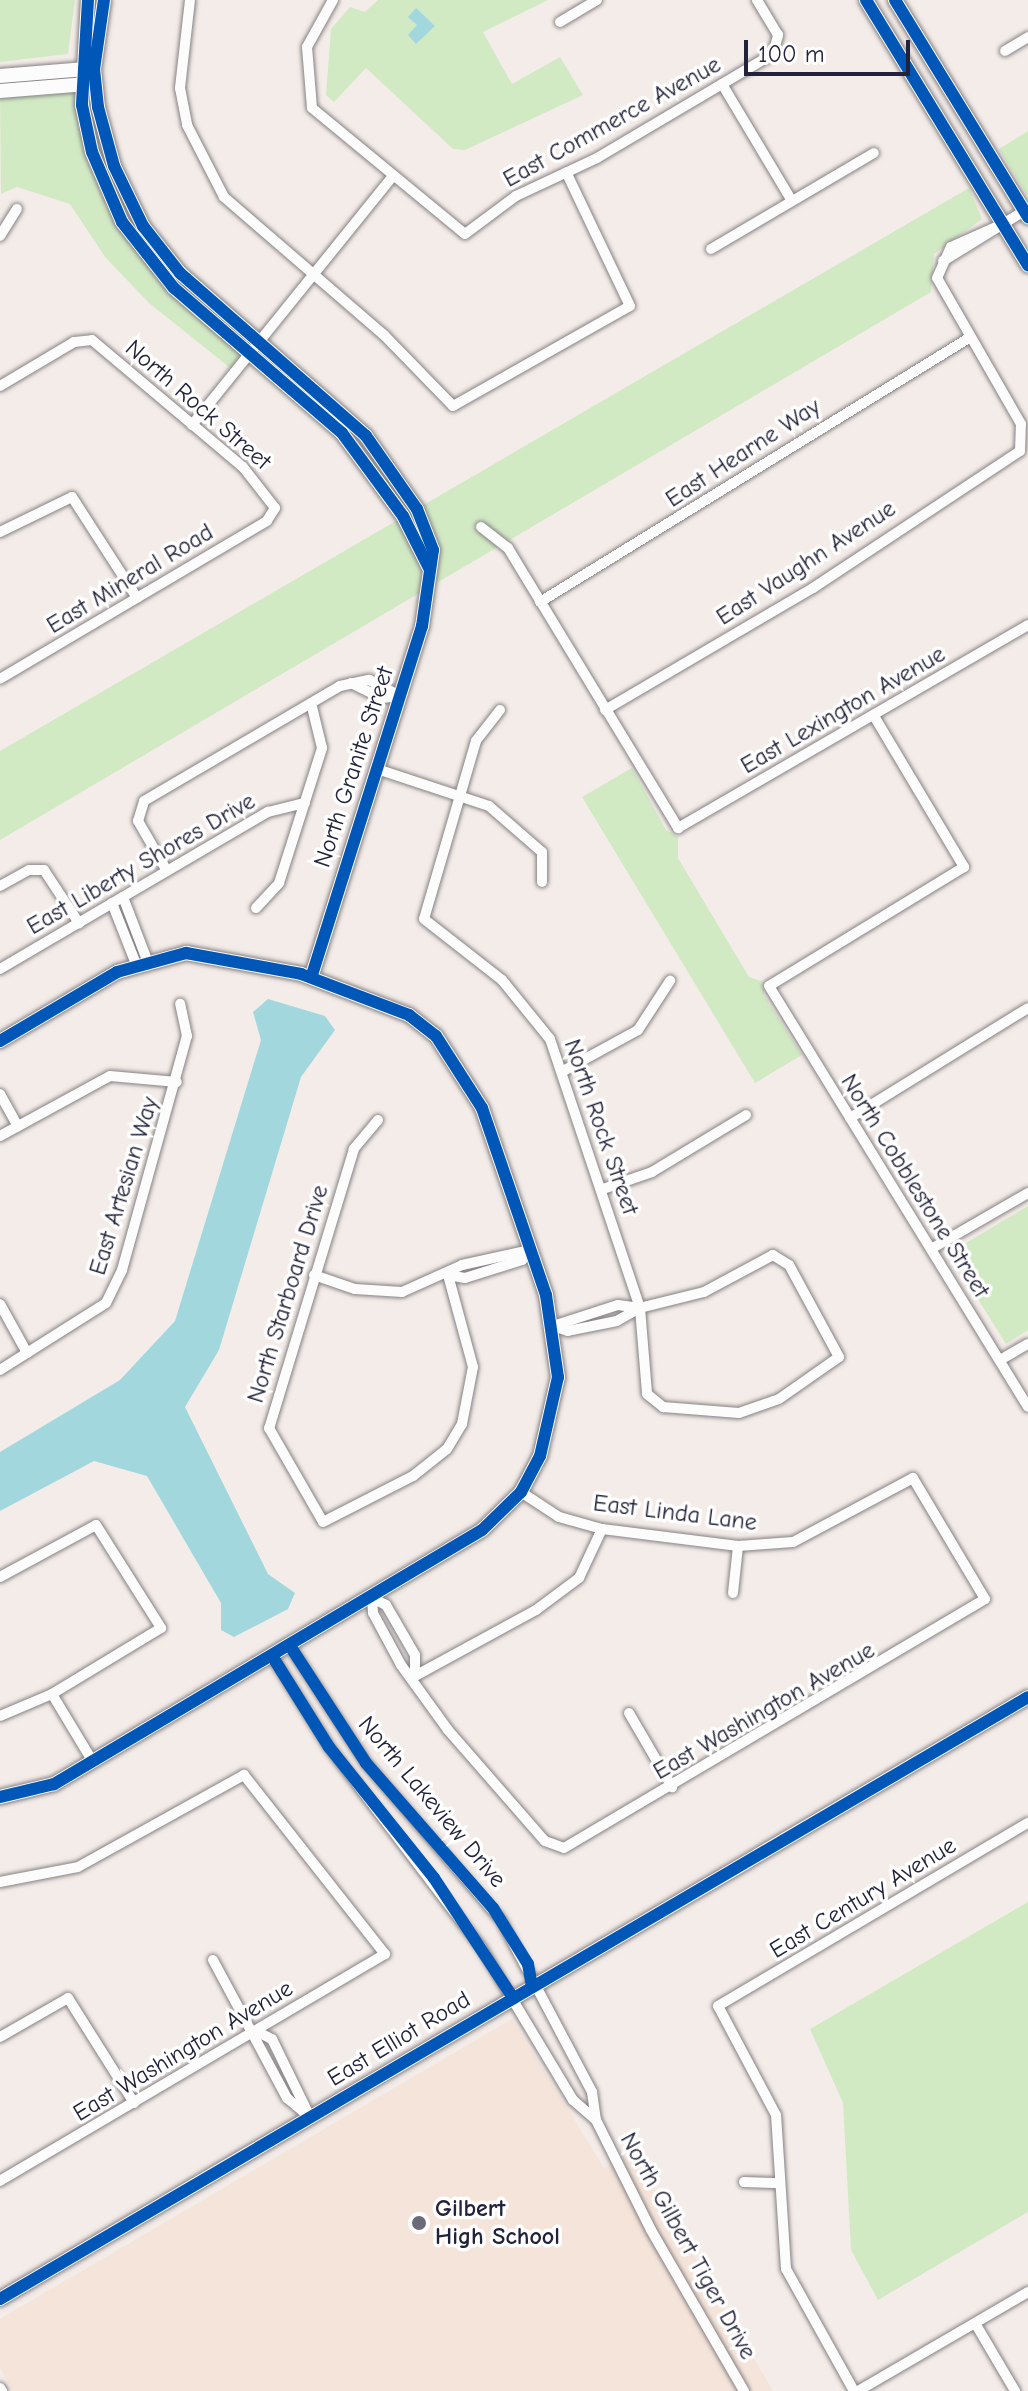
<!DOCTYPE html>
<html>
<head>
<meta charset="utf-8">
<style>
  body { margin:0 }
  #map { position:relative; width:1028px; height:2391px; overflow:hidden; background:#f4ece8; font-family:"Comic Neue",sans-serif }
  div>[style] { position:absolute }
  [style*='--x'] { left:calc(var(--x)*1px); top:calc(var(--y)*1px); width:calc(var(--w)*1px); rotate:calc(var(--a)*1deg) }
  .built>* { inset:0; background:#f5e4d9 }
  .green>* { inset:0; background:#d2eac4 }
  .water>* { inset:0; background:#a2d8dd }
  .roads { filter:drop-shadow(0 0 2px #858184) drop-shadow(0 0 2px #858184) }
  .street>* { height:10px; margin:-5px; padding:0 5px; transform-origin:5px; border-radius:5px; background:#fdfcfc }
  .secondary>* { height:14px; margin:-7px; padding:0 7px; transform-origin:7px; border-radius:7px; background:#fdfcfc }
  .cycleway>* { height:12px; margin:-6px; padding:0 6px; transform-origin:6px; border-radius:6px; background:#0057b8 }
  .dots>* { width:22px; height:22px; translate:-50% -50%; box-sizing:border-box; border:4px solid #fff; border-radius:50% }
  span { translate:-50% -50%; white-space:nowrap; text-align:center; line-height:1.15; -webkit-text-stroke:7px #fff; paint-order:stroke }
  .street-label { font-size:24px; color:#22223b }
  .poi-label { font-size:24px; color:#22223b; font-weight:700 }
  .left { translate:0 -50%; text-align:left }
  .scale { position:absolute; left:744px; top:40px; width:166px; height:36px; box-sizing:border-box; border:4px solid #22223b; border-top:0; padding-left:10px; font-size:24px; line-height:28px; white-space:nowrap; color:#22223b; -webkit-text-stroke:6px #fff; paint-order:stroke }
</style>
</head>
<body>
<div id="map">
  <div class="built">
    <i style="clip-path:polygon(512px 2019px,604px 2168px,633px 2152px,773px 2391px,13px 2391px,0 2368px,0 2319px)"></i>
  </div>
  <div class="green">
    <i style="clip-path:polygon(0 0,75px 0,68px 54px,0 62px)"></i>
    <i style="clip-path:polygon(378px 0,548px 0,483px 32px,512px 84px,560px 57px,583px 95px,465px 150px,453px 149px,366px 68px,334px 102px,326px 95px,331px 29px,350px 7px,365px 12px)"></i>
    <i style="clip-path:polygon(87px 84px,102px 160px,123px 213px,183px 288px,255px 345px,234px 371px,149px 303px,105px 257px,70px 204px,17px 187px,1px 194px,0 95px)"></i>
    <i style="clip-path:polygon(1028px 131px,1028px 197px,999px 149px)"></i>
    <i style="clip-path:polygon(969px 188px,982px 219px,934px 254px,931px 292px,0 840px,0 751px)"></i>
    <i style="clip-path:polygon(632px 768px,666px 830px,678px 837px,678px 858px,749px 977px,764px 982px,764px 995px,802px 1055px,755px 1083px,582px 797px)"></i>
    <i style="clip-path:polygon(1028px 1206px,1028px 1330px,1006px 1344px,949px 1253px)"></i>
    <i style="clip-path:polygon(1028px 1902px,1028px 2212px,878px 2300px,851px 2250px,843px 2103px,810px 2029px)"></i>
  </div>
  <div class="water">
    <i style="clip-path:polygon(416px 8px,435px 26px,416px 44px,408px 35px,417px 25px,408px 17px)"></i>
    <i style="clip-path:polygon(268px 999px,325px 1016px,335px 1030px,301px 1077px,219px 1350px,185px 1407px,268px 1574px,295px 1593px,288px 1609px,234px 1637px,221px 1630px,221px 1603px,147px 1476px,94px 1461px,0 1511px,0 1452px,120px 1380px,175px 1321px,261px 1040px,253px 1012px)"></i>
  </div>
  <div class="roads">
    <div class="street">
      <i style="--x:190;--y:0;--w:89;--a:96.5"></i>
      <i style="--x:180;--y:88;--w:38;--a:79"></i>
      <i style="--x:187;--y:125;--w:81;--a:62.8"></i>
      <i style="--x:224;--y:197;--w:211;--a:40.8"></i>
      <i style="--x:384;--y:335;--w:99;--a:45.8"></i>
      <i style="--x:453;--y:406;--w:203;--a:-29.5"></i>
      <i style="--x:630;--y:306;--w:148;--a:-115.5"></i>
      <i style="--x:333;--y:0;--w:54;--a:119"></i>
      <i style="--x:307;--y:47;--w:61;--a:85.3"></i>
      <i style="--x:312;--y:108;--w:198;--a:39.5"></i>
      <i style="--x:465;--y:234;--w:64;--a:-36.7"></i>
      <i style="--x:516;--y:196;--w:89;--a:-25.1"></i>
      <i style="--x:597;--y:158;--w:204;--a:-30.6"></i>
      <i style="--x:773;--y:54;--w:20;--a:-75"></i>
      <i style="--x:778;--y:35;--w:41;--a:-121"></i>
      <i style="--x:560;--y:22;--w:43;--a:-30.7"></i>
      <i style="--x:1005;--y:51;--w:27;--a:-31"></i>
      <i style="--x:722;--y:84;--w:136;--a:59.1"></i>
      <i style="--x:0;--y:236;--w:32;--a:-58"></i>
      <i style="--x:711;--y:249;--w:189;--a:-30.5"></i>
      <i style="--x:943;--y:261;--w:95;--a:-31.7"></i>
      <i style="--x:0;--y:386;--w:86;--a:-30.7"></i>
      <i style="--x:74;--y:342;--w:18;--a:-6"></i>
      <i style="--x:92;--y:340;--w:197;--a:40.1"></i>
      <i style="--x:243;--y:467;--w:52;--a:52"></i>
      <i style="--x:275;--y:508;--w:15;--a:122"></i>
      <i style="--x:267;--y:521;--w:310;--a:149.4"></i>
      <i style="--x:192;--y:425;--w:319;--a:-51.1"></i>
      <i style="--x:481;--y:527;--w:34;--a:38"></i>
      <i style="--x:508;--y:548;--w:328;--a:58.7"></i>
      <i style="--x:678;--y:828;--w:405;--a:-30.1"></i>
      <i style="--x:0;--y:532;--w:80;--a:-25.9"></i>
      <i style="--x:72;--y:497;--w:120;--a:57.2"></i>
      <i style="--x:540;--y:602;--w:504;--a:-31.61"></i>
      <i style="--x:351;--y:683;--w:34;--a:26"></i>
      <i style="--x:382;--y:698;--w:18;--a:-6"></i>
      <i style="--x:500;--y:710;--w:39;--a:128"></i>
      <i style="--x:476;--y:741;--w:185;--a:106.3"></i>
      <i style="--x:424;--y:919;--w:99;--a:38"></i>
      <i style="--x:502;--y:980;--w:76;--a:50.9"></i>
      <i style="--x:550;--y:1039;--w:284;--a:71.5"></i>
      <i style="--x:640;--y:1308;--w:86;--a:85.3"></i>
      <i style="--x:647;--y:1394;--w:21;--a:39"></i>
      <i style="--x:663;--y:1407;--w:76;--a:4.5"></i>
      <i style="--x:739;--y:1413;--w:42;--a:-19.3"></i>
      <i style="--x:779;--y:1399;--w:73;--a:-35"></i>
      <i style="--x:839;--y:1357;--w:105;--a:-118.5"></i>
      <i style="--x:789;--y:1265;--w:19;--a:-148"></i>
      <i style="--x:773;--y:1255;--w:78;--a:151.8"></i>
      <i style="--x:704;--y:1292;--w:66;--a:166"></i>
      <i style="--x:640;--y:1308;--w:26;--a:151"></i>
      <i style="--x:617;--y:1321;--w:50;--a:168.5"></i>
      <i style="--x:568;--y:1331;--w:16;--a:-162"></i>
      <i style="--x:553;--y:1326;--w:68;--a:-17.9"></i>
      <i style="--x:618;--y:1305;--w:22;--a:8"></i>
      <i style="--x:605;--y:710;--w:241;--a:-30.4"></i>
      <i style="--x:813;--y:588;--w:248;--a:-33.5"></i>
      <i style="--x:1020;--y:451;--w:27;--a:-88"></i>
      <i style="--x:1021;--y:424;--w:168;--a:-119.9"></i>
      <i style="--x:937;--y:278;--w:34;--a:-66"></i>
      <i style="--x:951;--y:247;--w:57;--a:-23.9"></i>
      <i style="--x:874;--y:716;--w:176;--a:59.2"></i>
      <i style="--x:964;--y:867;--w:228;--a:148.6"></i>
      <i style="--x:769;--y:986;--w:494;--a:58.4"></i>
      <i style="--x:377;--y:769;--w:118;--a:18.3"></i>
      <i style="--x:489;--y:806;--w:70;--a:41"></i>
      <i style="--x:542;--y:852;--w:30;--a:90"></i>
      <i style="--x:167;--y:871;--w:58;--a:-120.1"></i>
      <i style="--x:138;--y:821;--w:21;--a:-73"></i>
      <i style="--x:144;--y:801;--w:227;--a:-30.4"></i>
      <i style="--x:340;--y:686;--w:30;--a:-12"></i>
      <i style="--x:369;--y:680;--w:35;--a:27"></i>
      <i style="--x:0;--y:886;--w:33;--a:-29"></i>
      <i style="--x:29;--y:870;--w:15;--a:0"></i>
      <i style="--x:44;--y:870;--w:64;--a:56.6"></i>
      <i style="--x:123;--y:897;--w:67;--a:69.1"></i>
      <i style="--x:112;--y:903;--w:66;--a:68.5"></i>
      <i style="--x:256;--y:908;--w:34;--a:-47"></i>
      <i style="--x:279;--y:883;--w:142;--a:-72.3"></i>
      <i style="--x:322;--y:748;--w:46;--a:-103.7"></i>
      <i style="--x:0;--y:969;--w:311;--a:-30.4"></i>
      <i style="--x:268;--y:812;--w:38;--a:-14"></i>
      <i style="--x:565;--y:1070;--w:83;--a:-28.7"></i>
      <i style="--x:638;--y:1030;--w:59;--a:-56.9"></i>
      <i style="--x:0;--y:1094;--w:37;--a:61"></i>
      <i style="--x:850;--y:1118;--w:209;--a:-31.7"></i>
      <i style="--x:378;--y:1120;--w:38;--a:130"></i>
      <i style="--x:354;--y:1149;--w:292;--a:106.9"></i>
      <i style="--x:269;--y:1428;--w:108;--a:60.1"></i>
      <i style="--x:323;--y:1522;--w:101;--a:-27.1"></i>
      <i style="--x:413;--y:1476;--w:43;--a:-38.5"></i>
      <i style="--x:447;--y:1449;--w:29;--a:-59"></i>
      <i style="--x:462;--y:1424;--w:58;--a:-79.1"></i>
      <i style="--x:473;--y:1367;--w:95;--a:-105.2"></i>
      <i style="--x:0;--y:1136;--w:125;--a:-28.6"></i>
      <i style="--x:110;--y:1076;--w:67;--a:5.1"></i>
      <i style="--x:603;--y:1189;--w:52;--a:-19.1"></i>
      <i style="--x:652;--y:1172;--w:110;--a:-31.2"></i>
      <i style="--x:931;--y:1249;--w:112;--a:-30"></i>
      <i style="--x:314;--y:1275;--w:43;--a:18.9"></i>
      <i style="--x:355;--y:1289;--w:47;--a:3.7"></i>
      <i style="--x:402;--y:1292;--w:66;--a:-24.2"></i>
      <i style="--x:462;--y:1265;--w:70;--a:-12.4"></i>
      <i style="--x:448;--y:1275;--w:17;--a:10"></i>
      <i style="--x:465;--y:1278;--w:60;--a:-17.5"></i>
      <i style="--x:522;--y:1260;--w:13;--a:-51"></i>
      <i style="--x:0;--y:1304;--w:56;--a:61.1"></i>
      <i style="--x:1000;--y:1360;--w:32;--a:-30"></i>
      <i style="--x:0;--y:1370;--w:125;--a:-32.3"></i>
      <i style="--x:106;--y:1303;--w:37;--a:-64"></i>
      <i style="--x:122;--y:1270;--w:243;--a:-74.5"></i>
      <i style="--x:187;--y:1036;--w:33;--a:-102"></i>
      <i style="--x:0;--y:1577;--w:109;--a:-28.4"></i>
      <i style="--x:96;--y:1525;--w:122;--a:57.7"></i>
      <i style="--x:161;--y:1628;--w:127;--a:148.8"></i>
      <i style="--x:52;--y:1694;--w:56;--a:157.1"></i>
      <i style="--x:733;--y:1593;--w:47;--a:-83.9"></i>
      <i style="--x:292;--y:1649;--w:136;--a:57"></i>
      <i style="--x:366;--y:1763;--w:207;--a:49.3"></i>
      <i style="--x:501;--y:1920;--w:195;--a:62.1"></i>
      <i style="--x:592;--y:2092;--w:28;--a:82"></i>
      <i style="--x:596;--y:2120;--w:123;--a:63.4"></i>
      <i style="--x:651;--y:2230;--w:186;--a:60"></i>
      <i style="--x:274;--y:1659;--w:104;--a:58"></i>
      <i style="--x:329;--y:1747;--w:251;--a:52.8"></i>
      <i style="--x:481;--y:1947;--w:179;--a:59"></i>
      <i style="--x:573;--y:2100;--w:30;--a:41"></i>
      <i style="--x:415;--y:1676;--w:21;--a:-90"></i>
      <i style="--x:415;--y:1655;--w:58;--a:-120.1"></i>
      <i style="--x:386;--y:1605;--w:16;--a:-153"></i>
      <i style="--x:372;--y:1598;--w:15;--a:86"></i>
      <i style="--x:373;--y:1613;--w:59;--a:61.7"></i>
      <i style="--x:401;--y:1665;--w:80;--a:54.1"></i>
      <i style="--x:448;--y:1730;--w:147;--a:48.9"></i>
      <i style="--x:545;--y:1841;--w:20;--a:20"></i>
      <i style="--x:564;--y:1848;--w:489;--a:-30.6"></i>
      <i style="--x:985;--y:1599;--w:141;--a:-120.8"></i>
      <i style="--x:913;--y:1478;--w:136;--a:151.9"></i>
      <i style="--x:793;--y:1542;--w:55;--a:175.8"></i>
      <i style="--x:738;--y:1546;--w:137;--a:-172.9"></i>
      <i style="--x:602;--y:1529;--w:45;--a:-164.4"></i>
      <i style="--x:559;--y:1517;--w:45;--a:-146.7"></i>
      <i style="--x:415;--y:1676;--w:138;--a:-28.6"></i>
      <i style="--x:536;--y:1610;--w:54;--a:-36.7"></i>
      <i style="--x:579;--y:1578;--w:54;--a:-64.9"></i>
      <i style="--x:52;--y:1694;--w:79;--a:58.9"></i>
      <i style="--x:629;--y:1713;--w:86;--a:59.8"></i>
      <i style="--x:0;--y:1882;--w:79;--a:-10.9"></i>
      <i style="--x:78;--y:1867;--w:190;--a:-29"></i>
      <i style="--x:244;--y:1775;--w:228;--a:51.8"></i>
      <i style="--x:385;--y:1954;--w:447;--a:149.5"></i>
      <i style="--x:213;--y:1960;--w:157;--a:61.8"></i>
      <i style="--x:287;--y:2098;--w:30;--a:40"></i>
      <i style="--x:256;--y:2031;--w:18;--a:27"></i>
      <i style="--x:272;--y:2039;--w:87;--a:64"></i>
      <i style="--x:0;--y:2037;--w:78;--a:-29.8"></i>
      <i style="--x:68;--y:1998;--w:124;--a:57.8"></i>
      <i style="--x:744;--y:2182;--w:36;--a:2"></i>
      <i style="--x:975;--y:2323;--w:79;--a:59.5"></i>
      <i style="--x:0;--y:2388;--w:4;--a:56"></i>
      <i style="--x:854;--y:2391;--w:140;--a:-119.1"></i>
      <i style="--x:786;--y:2269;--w:154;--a:-93.7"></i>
      <i style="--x:776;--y:2115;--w:123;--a:-118"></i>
      <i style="--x:718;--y:2006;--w:360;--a:-30.6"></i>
      <i style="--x:858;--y:2391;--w:197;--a:-30.2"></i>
    </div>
    <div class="secondary">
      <i style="--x:88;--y:0;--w:105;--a:93.3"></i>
      <i style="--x:82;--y:105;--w:48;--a:78"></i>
      <i style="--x:92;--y:152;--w:76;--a:66.8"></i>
      <i style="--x:122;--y:222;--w:84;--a:51.8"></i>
      <i style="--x:174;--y:288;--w:222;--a:40.8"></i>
      <i style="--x:342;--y:433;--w:103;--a:53.7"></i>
      <i style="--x:403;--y:516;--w:58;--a:63.4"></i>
      <i style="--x:104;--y:0;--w:70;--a:98.2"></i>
      <i style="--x:94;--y:69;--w:38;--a:84"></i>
      <i style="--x:98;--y:107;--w:61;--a:74.8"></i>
      <i style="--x:114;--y:166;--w:67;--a:64.2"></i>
      <i style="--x:143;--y:226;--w:60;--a:51.8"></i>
      <i style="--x:180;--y:273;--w:247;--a:41.2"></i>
      <i style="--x:366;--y:436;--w:89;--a:55.1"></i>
      <i style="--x:417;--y:509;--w:44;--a:68.7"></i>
      <i style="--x:433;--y:550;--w:77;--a:98.2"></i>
      <i style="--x:422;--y:626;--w:368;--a:107.5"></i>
      <i style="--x:866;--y:0;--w:311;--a:58.6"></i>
      <i style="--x:895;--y:0;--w:255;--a:58.5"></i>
      <i style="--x:0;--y:76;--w:86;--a:-4.7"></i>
      <i style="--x:0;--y:91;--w:87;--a:-4.6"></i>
      <i style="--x:0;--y:1041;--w:136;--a:-30.5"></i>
      <i style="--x:117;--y:972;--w:72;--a:-15.4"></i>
      <i style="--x:186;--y:953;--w:117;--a:10.3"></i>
      <i style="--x:301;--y:974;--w:116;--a:20.8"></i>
      <i style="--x:409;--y:1015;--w:34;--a:38"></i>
      <i style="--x:436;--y:1036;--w:85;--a:57.4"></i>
      <i style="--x:482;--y:1108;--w:198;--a:71.1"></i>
      <i style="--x:546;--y:1295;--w:83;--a:81.7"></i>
      <i style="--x:558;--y:1377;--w:81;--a:102.8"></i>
      <i style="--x:540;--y:1456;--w:41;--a:117.8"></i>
      <i style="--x:521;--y:1492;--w:54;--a:135.7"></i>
      <i style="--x:482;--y:1530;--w:498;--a:149.3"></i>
      <i style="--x:54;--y:1784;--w:56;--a:166.5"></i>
      <i style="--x:0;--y:2299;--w:1191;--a:-30.35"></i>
    </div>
  </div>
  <div class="cycleway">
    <i style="--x:88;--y:0;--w:105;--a:93.3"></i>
    <i style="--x:82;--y:105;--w:48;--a:78"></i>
    <i style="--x:92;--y:152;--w:76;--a:66.8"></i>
    <i style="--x:122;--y:222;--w:84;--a:51.8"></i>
    <i style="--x:174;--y:288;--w:222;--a:40.8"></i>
    <i style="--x:342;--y:433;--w:103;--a:53.7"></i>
    <i style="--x:403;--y:516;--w:58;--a:63.4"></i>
    <i style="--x:104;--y:0;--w:70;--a:98.2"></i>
    <i style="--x:94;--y:69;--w:38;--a:84"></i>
    <i style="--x:98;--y:107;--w:61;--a:74.8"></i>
    <i style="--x:114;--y:166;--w:67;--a:64.2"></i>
    <i style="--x:143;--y:226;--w:60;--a:51.8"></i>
    <i style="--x:180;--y:273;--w:247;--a:41.2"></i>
    <i style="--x:366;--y:436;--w:89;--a:55.1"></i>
    <i style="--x:417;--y:509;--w:44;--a:68.7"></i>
    <i style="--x:433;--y:550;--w:77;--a:98.2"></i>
    <i style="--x:422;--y:626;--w:368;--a:107.5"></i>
    <i style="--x:866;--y:0;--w:311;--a:58.6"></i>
    <i style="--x:895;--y:0;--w:255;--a:58.5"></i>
    <i style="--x:0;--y:1041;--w:136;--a:-30.5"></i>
    <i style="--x:117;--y:972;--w:72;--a:-15.4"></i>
    <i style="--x:186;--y:953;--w:117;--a:10.3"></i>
    <i style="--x:301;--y:974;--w:116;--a:20.8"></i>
    <i style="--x:409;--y:1015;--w:34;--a:38"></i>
    <i style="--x:436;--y:1036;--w:85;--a:57.4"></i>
    <i style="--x:482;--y:1108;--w:198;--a:71.1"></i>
    <i style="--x:546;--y:1295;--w:83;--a:81.7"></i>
    <i style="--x:558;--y:1377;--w:81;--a:102.8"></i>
    <i style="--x:540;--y:1456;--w:41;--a:117.8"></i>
    <i style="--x:521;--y:1492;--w:54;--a:135.7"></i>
    <i style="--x:482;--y:1530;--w:498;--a:149.3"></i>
    <i style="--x:54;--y:1784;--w:56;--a:166.5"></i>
    <i style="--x:292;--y:1649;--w:136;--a:57"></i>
    <i style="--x:366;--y:1763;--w:193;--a:48.8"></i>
    <i style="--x:493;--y:1908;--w:66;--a:58"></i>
    <i style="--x:528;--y:1964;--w:22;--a:80"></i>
    <i style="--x:274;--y:1659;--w:104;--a:58"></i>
    <i style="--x:329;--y:1747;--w:168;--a:51.3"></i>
    <i style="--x:434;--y:1878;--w:144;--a:56.6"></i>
    <i style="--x:0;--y:2299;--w:1191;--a:-30.35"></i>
  </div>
  <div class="dots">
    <i style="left:419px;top:2223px;background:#6c6978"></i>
  </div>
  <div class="street-label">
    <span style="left:612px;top:122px;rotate:-29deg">East Commerce Avenue</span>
    <span style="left:198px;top:405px;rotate:41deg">North Rock Street</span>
    <span style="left:743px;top:453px;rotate:-33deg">East Hearne Way</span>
    <span style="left:806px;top:563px;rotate:-33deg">East Vaughn Avenue</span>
    <span style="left:130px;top:579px;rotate:-31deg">East Mineral Road</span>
    <span style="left:843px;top:710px;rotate:-30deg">East Lexington Avenue</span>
    <span style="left:354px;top:767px;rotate:-72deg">North Granite Street</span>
    <span style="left:141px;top:864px;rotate:-30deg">East Liberty Shores Drive</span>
    <span style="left:601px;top:1127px;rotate:71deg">North Rock Street</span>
    <span style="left:124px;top:1186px;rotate:-73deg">East Artesian Way</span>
    <span style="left:915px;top:1186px;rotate:58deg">North Cobblestone Street</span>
    <span style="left:288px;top:1294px;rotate:-73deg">North Starboard Drive</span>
    <span style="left:675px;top:1513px;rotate:7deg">East Linda Lane</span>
    <span style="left:764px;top:1711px;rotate:-30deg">East Washington Avenue</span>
    <span style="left:432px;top:1802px;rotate:50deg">North Lakeview Drive</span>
    <span style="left:863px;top:1898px;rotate:-31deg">East Century Avenue</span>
    <span style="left:399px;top:2039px;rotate:-31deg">East Elliot Road</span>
    <span style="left:183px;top:2051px;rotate:-31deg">East Washington Avenue</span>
    <span style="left:688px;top:2246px;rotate:61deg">North Gilbert Tiger Drive</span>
  </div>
  <div class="poi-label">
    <span class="left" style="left:435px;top:2223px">Gilbert<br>High School</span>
  </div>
  <div class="scale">100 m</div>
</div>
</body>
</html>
